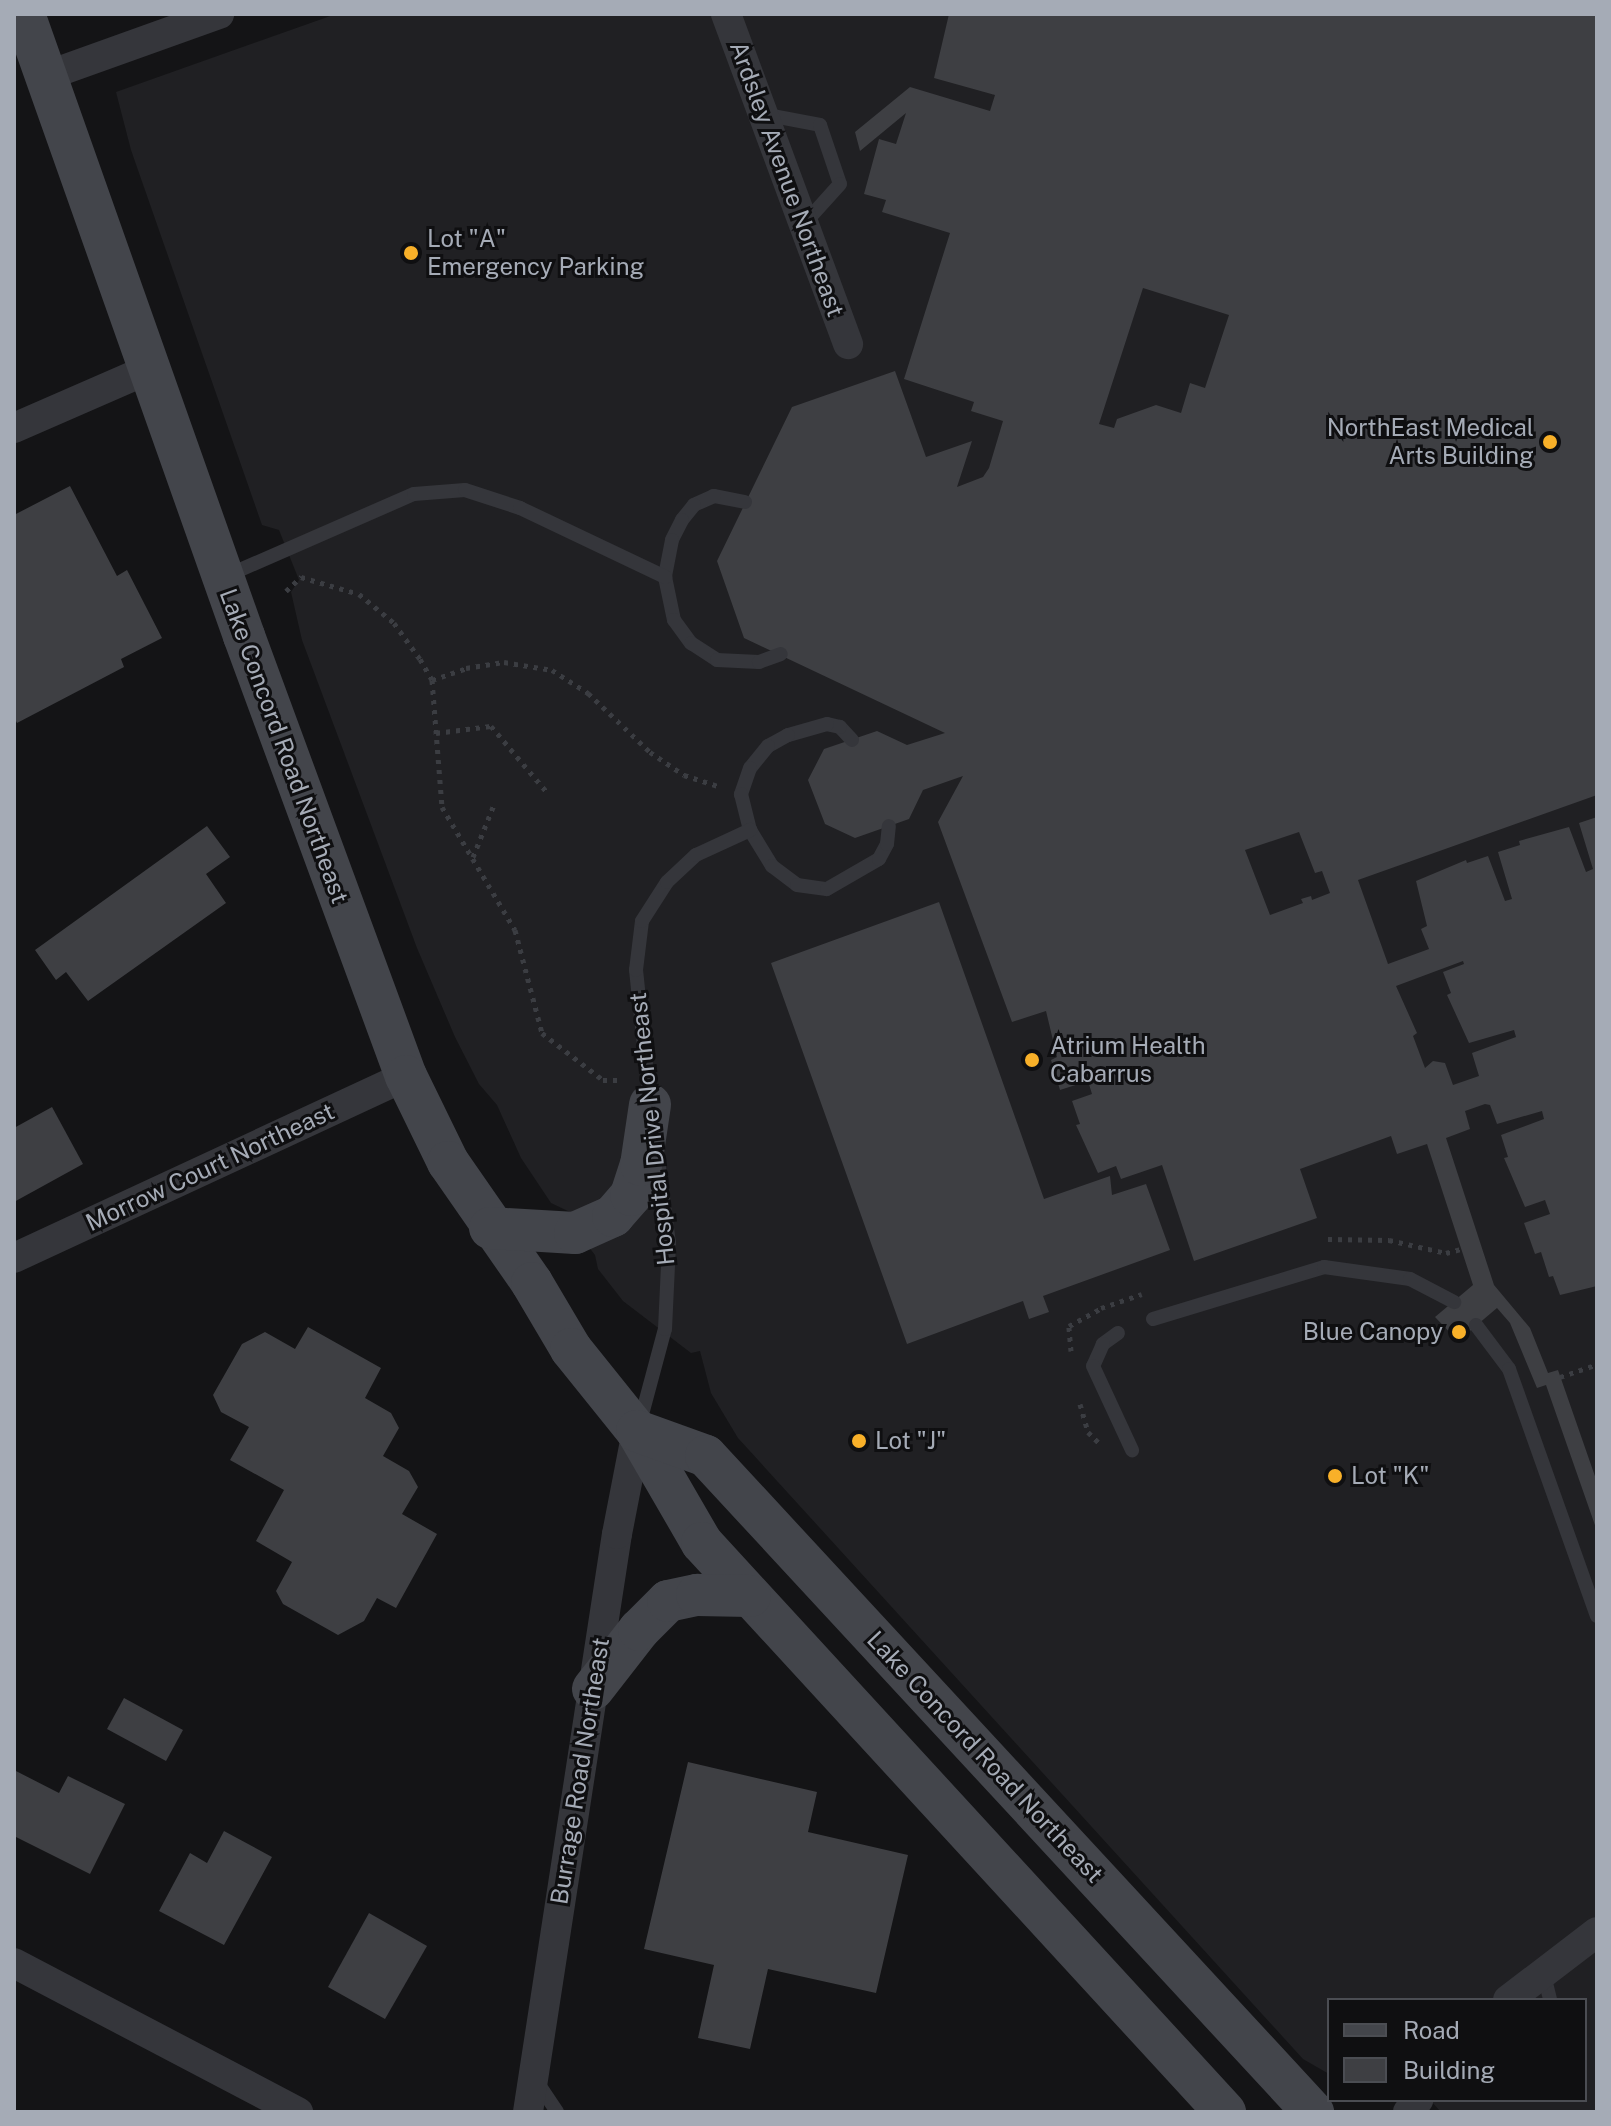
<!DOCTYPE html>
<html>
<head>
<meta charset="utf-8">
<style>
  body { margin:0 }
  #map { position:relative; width:1611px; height:2126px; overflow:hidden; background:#141416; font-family:"Public Sans",sans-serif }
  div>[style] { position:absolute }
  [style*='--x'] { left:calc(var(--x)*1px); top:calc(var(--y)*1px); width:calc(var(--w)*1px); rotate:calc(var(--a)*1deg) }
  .built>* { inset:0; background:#202023 }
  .building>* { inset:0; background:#3e3f43 }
  .path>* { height:5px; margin-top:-2.5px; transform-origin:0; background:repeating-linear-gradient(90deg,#3b3d42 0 4px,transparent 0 10px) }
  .lane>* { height:14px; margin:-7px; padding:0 7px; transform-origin:7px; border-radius:7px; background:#35363b }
  .street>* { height:30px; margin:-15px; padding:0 15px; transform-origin:15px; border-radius:15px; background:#35363b }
  .secondary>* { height:42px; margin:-21px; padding:0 21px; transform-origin:21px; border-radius:21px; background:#43454b }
  .dots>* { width:22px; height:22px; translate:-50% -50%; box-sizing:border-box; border:4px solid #0f0f11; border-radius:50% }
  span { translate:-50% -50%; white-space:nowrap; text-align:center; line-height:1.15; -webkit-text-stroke:6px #0f0f11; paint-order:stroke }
  .street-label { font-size:24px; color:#a5abb6 }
  .poi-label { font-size:24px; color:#a5abb6 }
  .left { translate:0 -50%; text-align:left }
  .right { translate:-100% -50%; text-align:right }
  .frame { position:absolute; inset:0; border:16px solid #a5abb6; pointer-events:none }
  .legend { position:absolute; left:1327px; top:1998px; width:260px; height:104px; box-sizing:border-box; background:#0f0f11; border:2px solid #4b4d53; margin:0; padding:10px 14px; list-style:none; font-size:24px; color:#a5abb6 }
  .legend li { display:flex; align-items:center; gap:16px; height:40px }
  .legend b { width:40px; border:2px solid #4b4d53 }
</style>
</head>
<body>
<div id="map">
  <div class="built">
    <i style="clip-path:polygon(336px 14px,1597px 14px,1597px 2112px,1441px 2112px,1430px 2100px,1585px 2100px,1585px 2000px,1329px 2000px,1329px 2074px,1303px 2059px,738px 1438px,711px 1393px,700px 1351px,691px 1353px,623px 1301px,598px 1269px,595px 1255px,568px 1220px,570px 1212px,551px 1203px,521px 1158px,497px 1105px,479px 1084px,455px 1037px,417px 948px,302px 640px,291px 592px,299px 580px,279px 530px,262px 525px,131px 150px,116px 92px)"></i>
  </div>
  <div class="building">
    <i style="clip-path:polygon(evenodd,949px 14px,1597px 14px,1597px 795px,1358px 880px,1388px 964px,1429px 949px,1421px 929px,1427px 926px,1416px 881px,1466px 860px,1467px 863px,1488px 856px,1505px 901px,1512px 899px,1498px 852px,1520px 845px,1519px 841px,1569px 827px,1586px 872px,1593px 869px,1579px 823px,1597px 817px,1597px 1286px,1560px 1295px,1553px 1276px,1549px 1277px,1541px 1252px,1535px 1254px,1524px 1223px,1550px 1214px,1545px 1200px,1525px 1207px,1504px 1158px,1508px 1157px,1501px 1135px,1544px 1119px,1542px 1111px,1497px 1124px,1490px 1105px,1485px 1104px,1465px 1111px,1470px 1129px,1446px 1138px,1494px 1285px,1530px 1328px,1548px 1373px,1558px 1370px,1597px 1482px,1597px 1531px,1546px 1385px,1537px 1388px,1510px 1323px,1497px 1308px,1458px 1341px,1435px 1317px,1473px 1285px,1427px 1144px,1397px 1154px,1391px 1136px,1300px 1169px,1317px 1218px,1194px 1261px,1162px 1165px,1121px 1179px,1116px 1166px,1098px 1173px,1076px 1125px,1080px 1124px,1072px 1101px,1092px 1094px,1088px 1081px,1060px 1090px,1051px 1060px,1057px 1057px,1046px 1011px,1012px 1022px,938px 822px,963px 776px,923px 790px,909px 819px,855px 838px,825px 824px,808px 780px,824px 749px,877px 731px,907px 745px,945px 733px,744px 638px,717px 561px,792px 407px,895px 371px,926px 457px,972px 441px,957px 487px,983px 477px,989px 468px,1003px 421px,971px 411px,974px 402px,904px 379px,950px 233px,882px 212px,886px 200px,864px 194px,879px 139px,896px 144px,906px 113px,860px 151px,855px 132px,910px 87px,990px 111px,995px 95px,934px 78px,949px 14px,1143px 288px,1229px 315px,1205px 388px,1190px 383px,1181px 413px,1156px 405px,1117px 419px,1114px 428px,1099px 424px,1143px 288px,949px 14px,1299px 832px,1315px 873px,1322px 871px,1330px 893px,1312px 900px,1311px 896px,1301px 899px,1303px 903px,1270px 915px,1245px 850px,1299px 832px,949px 14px,1463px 961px,1464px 964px,1443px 972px,1451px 993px,1447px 995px,1469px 1043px,1514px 1030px,1516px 1037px,1472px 1053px,1479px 1076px,1453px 1085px,1445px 1063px,1433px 1061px,1425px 1068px,1413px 1036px,1417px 1033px,1396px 986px,1463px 961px)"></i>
    <i style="clip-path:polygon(70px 486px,117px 576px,127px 570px,162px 638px,121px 659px,124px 667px,17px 723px,14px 717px,14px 515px)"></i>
    <i style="clip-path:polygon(207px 826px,230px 857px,206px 874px,226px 903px,88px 1001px,66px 972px,56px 980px,35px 950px)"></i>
    <i style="clip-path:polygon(939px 902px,1044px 1199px,1110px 1176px,1112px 1195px,1146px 1184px,1170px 1250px,1043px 1296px,1049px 1312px,1029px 1319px,1023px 1301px,907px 1344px,771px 963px)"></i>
    <i style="clip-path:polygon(52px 1107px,83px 1164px,14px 1202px,14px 1128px)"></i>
    <i style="clip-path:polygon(308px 1327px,381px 1368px,365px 1398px,391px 1413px,399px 1428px,383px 1456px,409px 1471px,418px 1487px,402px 1514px,437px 1534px,396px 1608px,377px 1598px,364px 1621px,338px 1635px,283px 1604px,276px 1591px,292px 1562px,256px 1541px,284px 1490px,230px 1460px,249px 1427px,221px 1412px,213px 1395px,242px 1344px,265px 1332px,295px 1349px)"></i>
    <i style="clip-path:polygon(124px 1698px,183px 1730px,166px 1761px,107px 1729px)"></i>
    <i style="clip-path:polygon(688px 1762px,817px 1792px,808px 1832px,908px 1855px,876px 1993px,768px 1969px,750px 2049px,698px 2038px,714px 1965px,644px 1949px)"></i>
    <i style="clip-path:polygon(14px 1770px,59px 1793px,68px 1776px,125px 1804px,90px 1874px,14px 1836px)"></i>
    <i style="clip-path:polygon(224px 1831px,272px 1857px,224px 1945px,159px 1911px,190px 1853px,207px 1863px)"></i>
    <i style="clip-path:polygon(369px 1913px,427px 1946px,385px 2019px,328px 1987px)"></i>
  </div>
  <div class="path">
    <i style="--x:286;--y:591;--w:21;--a:-43"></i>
    <i style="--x:301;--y:577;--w:60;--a:16.3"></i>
    <i style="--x:359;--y:594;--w:45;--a:39.6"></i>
    <i style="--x:394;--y:623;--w:44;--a:54.2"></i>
    <i style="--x:420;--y:659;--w:24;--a:60"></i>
    <i style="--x:432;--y:680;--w:127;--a:85.5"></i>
    <i style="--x:442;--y:807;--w:143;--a:59.3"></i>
    <i style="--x:515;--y:930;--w:106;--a:75.3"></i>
    <i style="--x:542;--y:1033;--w:77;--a:37.6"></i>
    <i style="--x:603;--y:1080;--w:17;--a:0"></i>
    <i style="--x:432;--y:680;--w:36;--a:-19"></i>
    <i style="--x:466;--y:668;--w:38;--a:-9"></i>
    <i style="--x:504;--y:662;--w:49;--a:9.5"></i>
    <i style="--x:552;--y:670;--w:43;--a:32.6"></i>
    <i style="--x:588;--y:693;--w:86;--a:43.6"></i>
    <i style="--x:650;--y:752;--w:41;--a:34.1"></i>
    <i style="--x:684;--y:775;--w:36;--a:18"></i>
    <i style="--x:436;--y:733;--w:55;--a:-7.3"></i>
    <i style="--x:491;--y:726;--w:85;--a:49.8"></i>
    <i style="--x:473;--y:857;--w:59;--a:-68.2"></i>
    <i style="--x:1328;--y:1239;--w:61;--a:0.9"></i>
    <i style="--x:1389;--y:1240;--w:58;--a:12.8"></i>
    <i style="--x:1446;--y:1253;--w:16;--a:-15"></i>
    <i style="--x:1071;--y:1351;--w:25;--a:-95"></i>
    <i style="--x:1069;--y:1326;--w:37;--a:-29"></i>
    <i style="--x:1101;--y:1308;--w:43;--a:-18.9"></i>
    <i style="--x:1560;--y:1377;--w:39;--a:-19"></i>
    <i style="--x:1080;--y:1404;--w:29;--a:74"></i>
    <i style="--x:1088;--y:1432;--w:17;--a:45"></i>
  </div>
  <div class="lane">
    <i style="--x:763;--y:114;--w:58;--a:10.9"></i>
    <i style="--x:820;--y:125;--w:62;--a:71.3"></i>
    <i style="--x:840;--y:184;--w:54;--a:132"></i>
    <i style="--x:745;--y:502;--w:32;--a:-169"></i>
    <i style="--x:714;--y:496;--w:22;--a:156"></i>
    <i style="--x:694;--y:505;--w:19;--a:129"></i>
    <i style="--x:682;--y:520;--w:22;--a:117"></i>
    <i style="--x:672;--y:540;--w:38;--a:101"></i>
    <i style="--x:665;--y:577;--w:44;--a:78.2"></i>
    <i style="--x:674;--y:620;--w:29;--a:54"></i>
    <i style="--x:691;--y:643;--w:31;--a:33"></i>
    <i style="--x:717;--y:660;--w:42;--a:2.7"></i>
    <i style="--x:759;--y:662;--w:23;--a:-20"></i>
    <i style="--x:226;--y:576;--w:205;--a:-23.6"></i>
    <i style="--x:414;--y:494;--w:51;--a:-4.5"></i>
    <i style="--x:465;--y:490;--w:58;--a:18.1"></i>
    <i style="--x:520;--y:508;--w:161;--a:25.4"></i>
    <i style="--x:852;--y:740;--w:18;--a:-133"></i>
    <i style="--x:840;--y:727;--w:13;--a:-167"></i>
    <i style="--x:827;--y:724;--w:41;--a:164.2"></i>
    <i style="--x:788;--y:735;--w:23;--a:151"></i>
    <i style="--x:768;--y:746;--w:28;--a:129"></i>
    <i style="--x:750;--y:768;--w:28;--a:109"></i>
    <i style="--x:741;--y:794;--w:37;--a:76"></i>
    <i style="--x:750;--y:830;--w:42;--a:58.6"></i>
    <i style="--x:772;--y:866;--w:31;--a:37"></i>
    <i style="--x:797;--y:885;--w:30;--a:8"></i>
    <i style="--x:827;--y:889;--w:60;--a:-30"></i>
    <i style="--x:879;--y:859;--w:17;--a:-62"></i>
    <i style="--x:887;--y:844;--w:18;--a:-84"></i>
    <i style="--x:650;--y:1103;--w:134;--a:-96"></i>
    <i style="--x:636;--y:970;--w:49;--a:-83"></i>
    <i style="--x:642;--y:921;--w:46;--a:-57.3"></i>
    <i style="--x:667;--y:882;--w:40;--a:-43"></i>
    <i style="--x:696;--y:855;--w:60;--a:-24.8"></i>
    <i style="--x:1153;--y:1319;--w:179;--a:-16.9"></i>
    <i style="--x:1324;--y:1267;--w:87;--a:7.9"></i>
    <i style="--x:1410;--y:1279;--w:50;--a:27.6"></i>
    <i style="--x:1476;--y:1325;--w:55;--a:53.1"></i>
    <i style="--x:1509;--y:1369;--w:262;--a:70.4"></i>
    <i style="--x:1118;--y:1333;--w:19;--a:144"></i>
    <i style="--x:1103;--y:1344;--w:24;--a:114"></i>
    <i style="--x:1093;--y:1366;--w:93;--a:65.1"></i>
    <i style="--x:640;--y:1422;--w:96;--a:-75"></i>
    <i style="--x:665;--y:1329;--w:86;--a:-87.3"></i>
    <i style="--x:669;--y:1243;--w:84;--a:-97.5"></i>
    <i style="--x:1543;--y:1971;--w:30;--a:76"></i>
    <i style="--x:537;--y:2082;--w:36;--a:56"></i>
  </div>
  <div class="street">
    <i style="--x:726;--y:14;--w:352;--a:69.7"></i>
    <i style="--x:46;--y:76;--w:184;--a:-19.7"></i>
    <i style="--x:14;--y:428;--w:147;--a:-23.6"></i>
    <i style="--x:14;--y:1258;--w:432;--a:-24.9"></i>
    <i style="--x:14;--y:1963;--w:321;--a:27.7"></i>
    <i style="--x:1508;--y:2000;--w:112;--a:-37.4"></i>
    <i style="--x:528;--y:2112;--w:585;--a:-81.25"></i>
    <i style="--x:617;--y:1534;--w:105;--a:-79"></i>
    <i style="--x:1408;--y:2112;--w:16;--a:-50"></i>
  </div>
  <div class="secondary">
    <i style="--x:24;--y:14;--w:660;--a:70.52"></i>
    <i style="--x:244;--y:636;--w:469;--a:69.8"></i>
    <i style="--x:406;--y:1076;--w:96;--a:64"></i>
    <i style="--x:448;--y:1162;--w:147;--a:55.2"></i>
    <i style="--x:532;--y:1283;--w:77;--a:59.4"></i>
    <i style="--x:571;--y:1349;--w:105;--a:51.2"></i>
    <i style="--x:637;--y:1431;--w:129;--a:59.9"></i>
    <i style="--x:702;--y:1543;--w:773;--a:47.41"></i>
    <i style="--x:490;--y:1228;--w:85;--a:3.4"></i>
    <i style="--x:575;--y:1233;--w:42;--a:-24.1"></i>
    <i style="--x:613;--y:1216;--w:28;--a:-49"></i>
    <i style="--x:631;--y:1195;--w:32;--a:-72"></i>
    <i style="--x:641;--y:1165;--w:61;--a:-81.5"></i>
    <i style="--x:637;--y:1431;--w:73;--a:19.9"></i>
    <i style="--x:706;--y:1456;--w:894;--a:47.22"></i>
    <i style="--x:593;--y:1689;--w:75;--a:-52.1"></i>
    <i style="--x:639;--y:1630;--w:41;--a:-45"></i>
    <i style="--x:668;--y:1601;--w:30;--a:-12"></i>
    <i style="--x:697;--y:1595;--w:53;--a:1.1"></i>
  </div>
  <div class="dots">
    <i style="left:411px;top:253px;background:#f8b029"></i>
    <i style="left:1550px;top:442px;background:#f8b029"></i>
    <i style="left:1032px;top:1060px;background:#f8b029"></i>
    <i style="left:1459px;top:1332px;background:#f8b029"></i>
    <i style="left:859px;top:1441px;background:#f8b029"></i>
    <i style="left:1335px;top:1476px;background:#f8b029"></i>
  </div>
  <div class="street-label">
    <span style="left:787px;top:179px;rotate:70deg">Ardsley Avenue Northeast</span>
    <span style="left:284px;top:746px;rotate:70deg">Lake Concord Road Northeast</span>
    <span style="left:652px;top:1129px;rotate:-96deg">Hospital Drive Northeast</span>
    <span style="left:210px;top:1167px;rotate:-25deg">Morrow Court Northeast</span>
    <span style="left:985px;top:1757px;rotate:47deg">Lake Concord Road Northeast</span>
    <span style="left:580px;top:1771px;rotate:-81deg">Burrage Road Northeast</span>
  </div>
  <div class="poi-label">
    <span class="left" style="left:427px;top:253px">Lot "A"<br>Emergency Parking</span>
    <span class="right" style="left:1534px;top:442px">NorthEast Medical<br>Arts Building</span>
    <span class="left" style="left:1050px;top:1060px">Atrium Health<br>Cabarrus</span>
    <span class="right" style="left:1443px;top:1332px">Blue Canopy</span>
    <span class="left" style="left:875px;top:1441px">Lot "J"</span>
    <span class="left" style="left:1351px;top:1476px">Lot "K"</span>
  </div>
  <div class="frame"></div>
  <ul class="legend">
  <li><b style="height:10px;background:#43454b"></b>Road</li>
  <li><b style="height:22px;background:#3e3f43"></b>Building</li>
  </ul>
</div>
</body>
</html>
